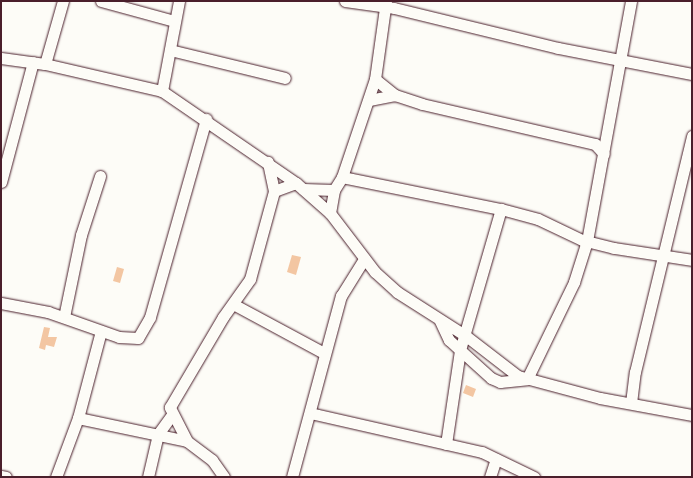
<!DOCTYPE html>
<html>
<head>
<meta charset="utf-8">
<style>
  body { margin:0 }
  #map { position:relative; width:693px; height:478px; overflow:hidden; background:#fdfcf7; font-family:Mynerve,sans-serif }
  div>[style] { position:absolute }
  [style*='--x'] { left:calc(var(--x)*1px); top:calc(var(--y)*1px); width:calc(var(--w)*1px); rotate:calc(var(--a)*1deg) }
  .building>* { inset:0; background:#f3c6a2 }
  .roads { filter:drop-shadow(0 0 1px #4a1f2b) drop-shadow(0 0 1px #4a1f2b) }
  .minor>* { height:11px; margin:-5.5px; padding:0 5.5px; transform-origin:5.5px; border-radius:5.5px; background:#fdfcf7 }
  span { translate:-50% -50%; white-space:nowrap; text-align:center; line-height:1.15; -webkit-text-stroke:3px #fdfcf7; paint-order:stroke }
  .frame { position:absolute; inset:0; border:2px solid #4a1f2b; pointer-events:none }
</style>
</head>
<body>
<div id="map">
  <div class="building">
    <i style="clip-path:polygon(292px 255px,301px 257px,296px 275px,287px 272px)"></i>
    <i style="clip-path:polygon(117px 267px,124px 269px,120px 283px,113px 281px)"></i>
    <i style="clip-path:polygon(44px 327px,50px 328px,48px 337px,57px 337px,54px 347px,46px 345px,45px 350px,39px 348px)"></i>
    <i style="clip-path:polygon(466px 385px,476px 389px,473px 397px,463px 393px)"></i>
  </div>
  <div class="roads">
    <div class="minor">
      <i style="--x:101;--y:1;--w:76;--a:15.3"></i>
      <i style="--x:345;--y:1;--w:49;--a:8.1"></i>
      <i style="--x:394;--y:8;--w:169;--a:13.7"></i>
      <i style="--x:558;--y:48;--w:136;--a:11"></i>
      <i style="--x:170;--y:50;--w:118;--a:13.7"></i>
      <i style="--x:1;--y:58;--w:44;--a:7.8"></i>
      <i style="--x:45;--y:64;--w:120;--a:13"></i>
      <i style="--x:162;--y:91;--w:163;--a:34.5"></i>
      <i style="--x:296;--y:183;--w:45;--a:41.4"></i>
      <i style="--x:330;--y:213;--w:74;--a:52.7"></i>
      <i style="--x:375;--y:272;--w:30;--a:42"></i>
      <i style="--x:397;--y:292;--w:82;--a:32.5"></i>
      <i style="--x:466;--y:336;--w:66;--a:37.6"></i>
      <i style="--x:518;--y:376;--w:85;--a:15"></i>
      <i style="--x:600;--y:398;--w:94;--a:10.5"></i>
      <i style="--x:45;--y:64;--w:66;--a:-74.1"></i>
      <i style="--x:375;--y:79;--w:26;--a:39"></i>
      <i style="--x:395;--y:95;--w:28;--a:18"></i>
      <i style="--x:422;--y:104;--w:178;--a:13"></i>
      <i style="--x:595;--y:144;--w:13;--a:48"></i>
      <i style="--x:162;--y:91;--w:92;--a:-79.3"></i>
      <i style="--x:369;--y:100;--w:26;--a:-11"></i>
      <i style="--x:342;--y:177;--w:162;--a:11.4"></i>
      <i style="--x:501;--y:209;--w:38;--a:15"></i>
      <i style="--x:538;--y:219;--w:49;--a:25.5"></i>
      <i style="--x:582;--y:240;--w:33;--a:14"></i>
      <i style="--x:614;--y:248;--w:79;--a:8.7"></i>
      <i style="--x:1;--y:182;--w:124;--a:-75.1"></i>
      <i style="--x:303;--y:189;--w:31;--a:2"></i>
      <i style="--x:274;--y:191;--w:23;--a:-20"></i>
      <i style="--x:330;--y:213;--w:23;--a:-80"></i>
      <i style="--x:334;--y:190;--w:15;--a:-58"></i>
      <i style="--x:342;--y:177;--w:103;--a:-71.4"></i>
      <i style="--x:375;--y:79;--w:79;--a:-82"></i>
      <i style="--x:1;--y:303;--w:48;--a:10.8"></i>
      <i style="--x:48;--y:312;--w:75;--a:19.4"></i>
      <i style="--x:119;--y:337;--w:19;--a:3"></i>
      <i style="--x:138;--y:338;--w:24;--a:-60"></i>
      <i style="--x:150;--y:317;--w:206;--a:-74.2"></i>
      <i style="--x:233;--y:304;--w:103;--a:28.3"></i>
      <i style="--x:64;--y:317;--w:84;--a:-78.3"></i>
      <i style="--x:81;--y:235;--w:62;--a:-72.1"></i>
      <i style="--x:440;--y:321;--w:21;--a:65"></i>
      <i style="--x:449;--y:340;--w:57;--a:42.1"></i>
      <i style="--x:491;--y:378;--w:10;--a:24"></i>
      <i style="--x:500;--y:382;--w:27;--a:-6"></i>
      <i style="--x:527;--y:379;--w:108;--a:-64.1"></i>
      <i style="--x:574;--y:282;--w:43;--a:-72.4"></i>
      <i style="--x:587;--y:241;--w:244;--a:-79.6"></i>
      <i style="--x:631;--y:403;--w:31;--a:-83"></i>
      <i style="--x:635;--y:372;--w:243;--a:-76.4"></i>
      <i style="--x:310;--y:413;--w:176;--a:12.8"></i>
      <i style="--x:482;--y:452;--w:58;--a:25.7"></i>
      <i style="--x:78;--y:418;--w:111;--a:11.9"></i>
      <i style="--x:446;--y:444;--w:95;--a:-81.5"></i>
      <i style="--x:460;--y:350;--w:147;--a:-73.8"></i>
      <i style="--x:1;--y:476;--w:5;--a:11"></i>
      <i style="--x:56;--y:477;--w:63;--a:-69.6"></i>
      <i style="--x:78;--y:418;--w:90;--a:-75.2"></i>
      <i style="--x:148;--y:477;--w:44;--a:-76.9"></i>
      <i style="--x:158;--y:434;--w:24;--a:-54"></i>
      <i style="--x:224;--y:477;--w:21;--a:-125"></i>
      <i style="--x:212;--y:460;--w:31;--a:-143"></i>
      <i style="--x:187;--y:441;--w:38;--a:-117"></i>
      <i style="--x:170;--y:407;--w:104;--a:-59.5"></i>
      <i style="--x:223;--y:317;--w:47;--a:-54.6"></i>
      <i style="--x:250;--y:279;--w:91;--a:-74.7"></i>
      <i style="--x:274;--y:191;--w:30;--a:-102"></i>
      <i style="--x:292;--y:477;--w:188;--a:-74.9"></i>
      <i style="--x:341;--y:296;--w:44;--a:-58.1"></i>
      <i style="--x:490;--y:477;--w:19;--a:-72"></i>
    </div>
  </div>
  <div class="frame"></div>
</div>
</body>
</html>
